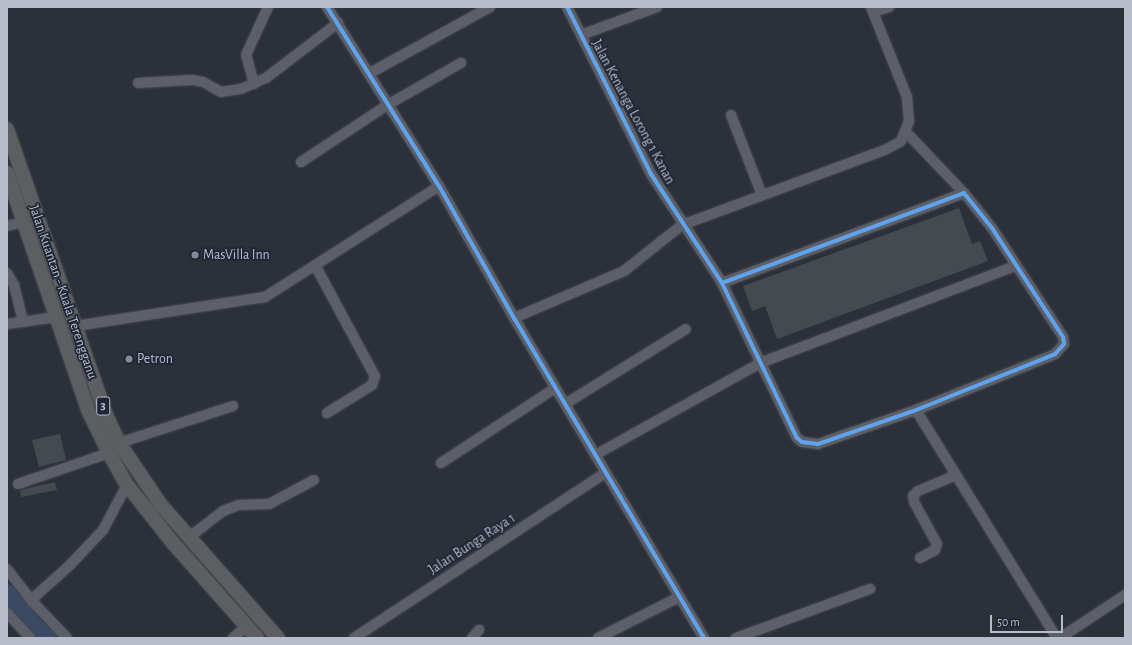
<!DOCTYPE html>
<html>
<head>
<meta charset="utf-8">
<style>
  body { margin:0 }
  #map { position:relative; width:1132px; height:645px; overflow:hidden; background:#2c3039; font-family:"Alegreya Sans",sans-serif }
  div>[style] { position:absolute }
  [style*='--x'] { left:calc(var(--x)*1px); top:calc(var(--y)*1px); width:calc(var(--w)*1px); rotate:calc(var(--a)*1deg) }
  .river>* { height:17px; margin:-8.5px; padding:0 8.5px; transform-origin:8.5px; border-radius:8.5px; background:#3b4964 }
  .building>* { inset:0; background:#454950 }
  .roads { filter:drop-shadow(0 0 1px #484b52) drop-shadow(0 0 1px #484b52) }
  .minor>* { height:10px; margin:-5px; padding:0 5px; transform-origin:5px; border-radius:5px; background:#5c5f67 }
  .highway>* { height:14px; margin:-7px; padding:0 7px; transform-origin:7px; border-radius:7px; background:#5c5e61 }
  .cycleway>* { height:4px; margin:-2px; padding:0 2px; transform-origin:2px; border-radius:2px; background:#60a3ed }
  .dots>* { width:11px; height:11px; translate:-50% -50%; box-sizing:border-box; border:2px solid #1f2635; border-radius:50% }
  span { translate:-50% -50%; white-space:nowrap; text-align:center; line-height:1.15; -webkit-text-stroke:3.5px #1f2635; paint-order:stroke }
  .shield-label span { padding:1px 3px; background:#1f2635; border:1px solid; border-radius:3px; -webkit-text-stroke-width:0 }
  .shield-label { font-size:13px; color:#b7bdca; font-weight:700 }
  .street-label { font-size:14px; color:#b7bdca }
  .poi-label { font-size:14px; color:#b7bdca }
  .left { translate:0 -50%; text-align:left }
  .frame { position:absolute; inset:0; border:8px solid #b7bdca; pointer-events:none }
  .scale { position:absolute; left:990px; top:615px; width:73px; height:18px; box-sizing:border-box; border:2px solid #b7bdca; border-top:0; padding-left:5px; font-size:12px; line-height:14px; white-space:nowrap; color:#b7bdca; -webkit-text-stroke:3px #1f2635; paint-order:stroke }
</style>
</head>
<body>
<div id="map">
  <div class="river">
    <i style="--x:7;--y:592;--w:41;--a:50.9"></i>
    <i style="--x:33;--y:624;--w:21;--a:43"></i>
  </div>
  <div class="building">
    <i style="clip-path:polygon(959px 208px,972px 244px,980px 241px,988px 261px,777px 339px,765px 306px,752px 311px,743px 286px)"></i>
    <i style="clip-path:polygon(60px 434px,66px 460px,39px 467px,32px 440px)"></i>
    <i style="clip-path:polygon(55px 482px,57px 490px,21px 497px,20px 490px)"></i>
  </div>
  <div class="roads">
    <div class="minor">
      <i style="--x:327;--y:7;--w:211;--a:58"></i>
      <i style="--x:439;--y:186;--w:152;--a:60.4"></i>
      <i style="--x:514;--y:318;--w:372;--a:59.3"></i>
      <i style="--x:567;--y:7;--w:187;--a:63.3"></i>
      <i style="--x:651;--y:174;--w:130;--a:56.9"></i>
      <i style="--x:722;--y:283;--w:172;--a:64.2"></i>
      <i style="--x:797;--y:438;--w:6;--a:39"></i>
      <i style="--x:802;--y:442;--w:16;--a:7"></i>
      <i style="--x:818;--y:444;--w:104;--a:-19.1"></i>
      <i style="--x:916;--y:410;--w:150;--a:-21.9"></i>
      <i style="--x:1055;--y:354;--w:13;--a:-48"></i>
      <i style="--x:1064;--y:344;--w:7;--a:-98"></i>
      <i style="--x:1063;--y:337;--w:130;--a:-123.1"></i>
      <i style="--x:992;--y:228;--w:45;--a:-128.7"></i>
      <i style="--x:964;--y:193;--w:258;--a:159.6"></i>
      <i style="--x:874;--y:12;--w:16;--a:-18"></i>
      <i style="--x:581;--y:35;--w:81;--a:-20.2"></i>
      <i style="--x:370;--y:73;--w:137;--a:-28.8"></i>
      <i style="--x:138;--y:83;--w:54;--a:-3.2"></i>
      <i style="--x:192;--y:80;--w:11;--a:10"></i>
      <i style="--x:203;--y:82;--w:21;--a:29"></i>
      <i style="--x:221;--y:92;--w:20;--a:-9"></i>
      <i style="--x:241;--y:89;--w:27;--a:-24"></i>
      <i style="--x:266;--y:78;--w:91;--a:-37.4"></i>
      <i style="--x:254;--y:84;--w:30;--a:-105"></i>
      <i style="--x:246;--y:55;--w:53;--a:-65.4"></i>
      <i style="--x:731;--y:115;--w:86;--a:68.8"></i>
      <i style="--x:906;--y:132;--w:84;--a:46.4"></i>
      <i style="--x:301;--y:162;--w:105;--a:-33.4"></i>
      <i style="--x:389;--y:104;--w:83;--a:-29.7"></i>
      <i style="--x:7;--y:226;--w:17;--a:-13"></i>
      <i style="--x:316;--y:267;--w:124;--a:61.6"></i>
      <i style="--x:375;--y:376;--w:9;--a:108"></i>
      <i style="--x:372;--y:385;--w:53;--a:148.1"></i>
      <i style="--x:7;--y:273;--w:14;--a:60"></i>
      <i style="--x:14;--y:285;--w:38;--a:76"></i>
      <i style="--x:514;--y:318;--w:120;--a:-23.1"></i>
      <i style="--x:624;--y:271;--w:74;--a:-38.4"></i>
      <i style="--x:682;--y:225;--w:216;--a:-20.3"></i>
      <i style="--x:885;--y:150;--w:18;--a:-29"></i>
      <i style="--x:901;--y:141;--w:22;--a:-68"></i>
      <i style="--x:909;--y:121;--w:24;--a:-95"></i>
      <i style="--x:907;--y:97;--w:97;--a:-111.8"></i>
      <i style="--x:7;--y:324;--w:50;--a:-8"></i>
      <i style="--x:75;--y:326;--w:192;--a:-8.7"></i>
      <i style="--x:265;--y:297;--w:206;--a:-32.5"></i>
      <i style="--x:565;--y:404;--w:142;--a:-31.8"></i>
      <i style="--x:916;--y:410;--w:268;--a:58.3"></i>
      <i style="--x:119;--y:443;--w:120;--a:-18"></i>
      <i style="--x:595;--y:455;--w:189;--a:-29.1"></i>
      <i style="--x:760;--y:363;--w:274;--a:-20.8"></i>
      <i style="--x:441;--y:463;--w:136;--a:-33.3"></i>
      <i style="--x:18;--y:484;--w:96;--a:-18.8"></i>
      <i style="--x:188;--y:538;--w:44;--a:-37.6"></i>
      <i style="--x:223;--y:511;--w:17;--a:-21"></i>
      <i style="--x:239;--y:505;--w:30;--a:-2"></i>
      <i style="--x:269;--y:504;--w:51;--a:-28.1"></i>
      <i style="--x:920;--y:558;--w:17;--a:-28"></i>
      <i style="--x:935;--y:550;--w:6;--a:-72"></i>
      <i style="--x:937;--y:544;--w:48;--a:-118.7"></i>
      <i style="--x:914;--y:502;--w:6;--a:-99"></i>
      <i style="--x:913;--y:496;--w:7;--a:-45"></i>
      <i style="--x:918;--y:491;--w:41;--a:-22.8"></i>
      <i style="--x:7;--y:569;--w:39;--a:52"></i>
      <i style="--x:31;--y:600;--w:52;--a:46.5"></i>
      <i style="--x:31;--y:600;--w:52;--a:-41.9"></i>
      <i style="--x:70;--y:565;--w:48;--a:-46.7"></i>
      <i style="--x:103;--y:530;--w:51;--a:-61.9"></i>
      <i style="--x:7;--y:613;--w:34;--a:47"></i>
      <i style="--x:233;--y:638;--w:18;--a:-41"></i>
      <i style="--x:354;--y:638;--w:300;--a:-33.3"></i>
      <i style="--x:472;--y:638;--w:11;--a:-49"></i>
      <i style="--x:598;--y:638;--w:91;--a:-26.8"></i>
      <i style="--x:736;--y:638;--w:143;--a:-20.1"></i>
      <i style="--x:1060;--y:638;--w:78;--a:-33.5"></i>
    </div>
    <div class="highway">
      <i style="--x:7;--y:129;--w:303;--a:70.9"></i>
      <i style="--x:106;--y:415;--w:31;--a:65"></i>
      <i style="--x:119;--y:443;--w:75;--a:55.9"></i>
      <i style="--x:161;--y:505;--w:177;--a:48.7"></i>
      <i style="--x:7;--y:173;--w:250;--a:71.1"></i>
      <i style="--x:88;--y:410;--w:48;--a:64"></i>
      <i style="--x:109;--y:453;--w:37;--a:61"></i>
      <i style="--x:127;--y:485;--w:74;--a:51.6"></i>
      <i style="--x:173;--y:543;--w:127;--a:48.5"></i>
    </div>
  </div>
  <div class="cycleway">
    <i style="--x:327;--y:7;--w:211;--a:58"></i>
    <i style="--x:439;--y:186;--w:152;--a:60.4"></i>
    <i style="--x:514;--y:318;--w:372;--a:59.3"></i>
    <i style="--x:567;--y:7;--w:187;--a:63.3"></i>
    <i style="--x:651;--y:174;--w:130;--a:56.9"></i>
    <i style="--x:722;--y:283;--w:172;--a:64.2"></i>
    <i style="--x:797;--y:438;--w:6;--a:39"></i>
    <i style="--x:802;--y:442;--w:16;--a:7"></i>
    <i style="--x:818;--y:444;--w:104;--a:-19.1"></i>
    <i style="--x:916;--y:410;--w:150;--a:-21.9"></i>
    <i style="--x:1055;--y:354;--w:13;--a:-48"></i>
    <i style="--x:1064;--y:344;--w:7;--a:-98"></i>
    <i style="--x:1063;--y:337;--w:130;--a:-123.1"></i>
    <i style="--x:992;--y:228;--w:45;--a:-128.7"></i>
    <i style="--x:964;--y:193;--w:258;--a:159.6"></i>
  </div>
  <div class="dots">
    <i style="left:195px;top:255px;background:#868c97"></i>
    <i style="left:129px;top:359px;background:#868c97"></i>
  </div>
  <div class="shield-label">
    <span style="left:103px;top:406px">3</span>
  </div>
  <div class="street-label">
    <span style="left:633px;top:112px;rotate:62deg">Jalan Kenanga Lorong 1 Kanan</span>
    <span style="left:63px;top:292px;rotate:71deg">Jalan Kuantan - Kuala Terengganu</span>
    <span style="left:472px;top:544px;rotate:-33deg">Jalan Bunga Raya 1</span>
  </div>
  <div class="poi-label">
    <span class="left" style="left:203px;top:255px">MasVilla Inn</span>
    <span class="left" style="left:137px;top:359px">Petron</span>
  </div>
  <div class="frame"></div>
  <div class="scale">50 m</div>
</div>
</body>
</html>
